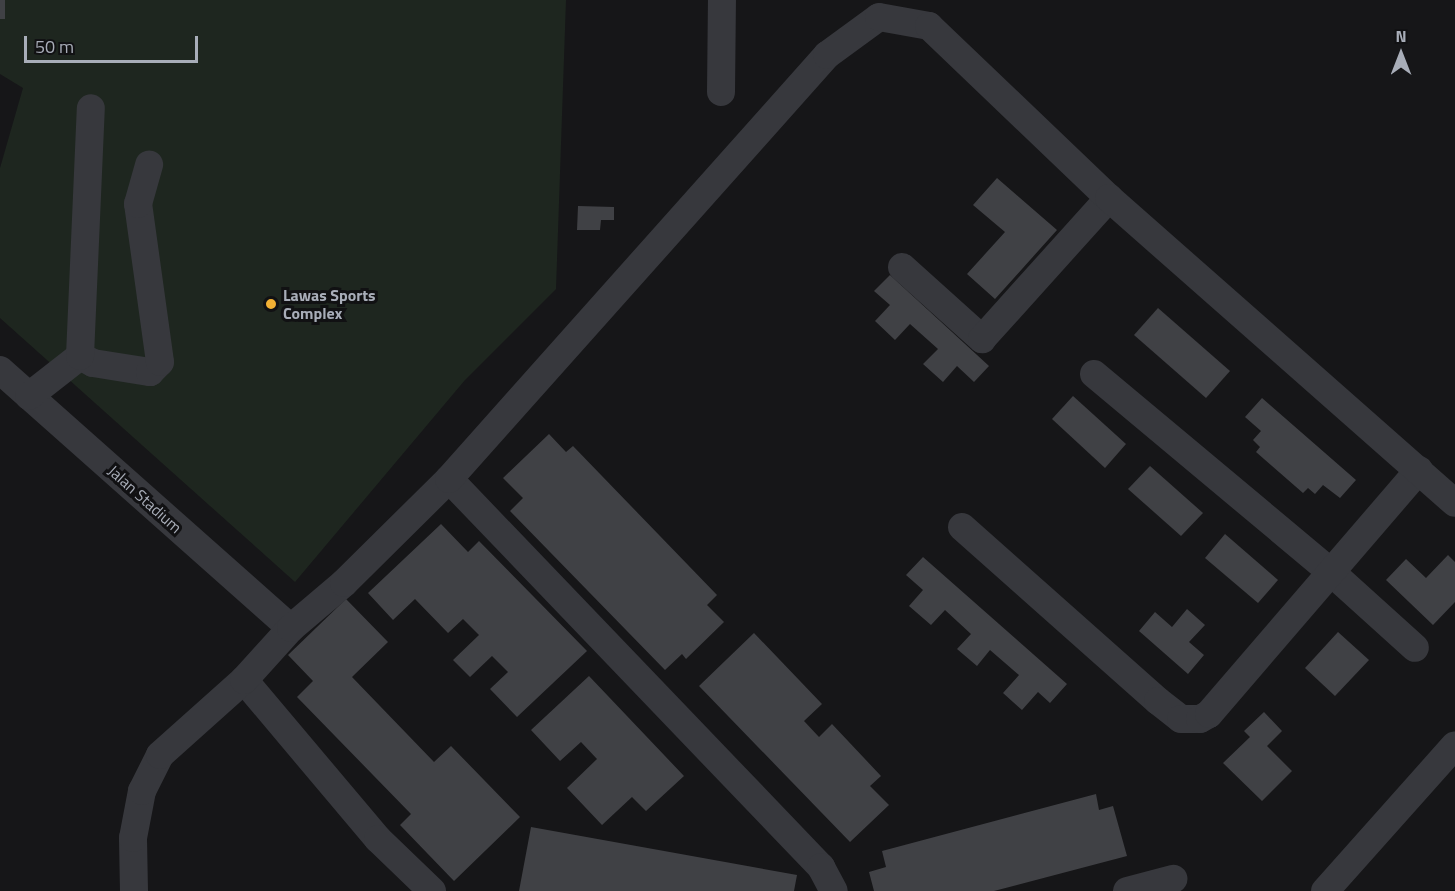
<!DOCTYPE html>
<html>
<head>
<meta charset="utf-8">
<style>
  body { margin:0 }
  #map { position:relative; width:1455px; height:891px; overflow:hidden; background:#161618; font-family:"Titillium Web",sans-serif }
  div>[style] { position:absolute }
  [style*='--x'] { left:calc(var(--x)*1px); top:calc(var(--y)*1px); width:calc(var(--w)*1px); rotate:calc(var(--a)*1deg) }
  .green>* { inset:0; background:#1e261f }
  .building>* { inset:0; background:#404145 }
  .minor>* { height:28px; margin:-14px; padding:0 14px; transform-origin:14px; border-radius:14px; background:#37383d }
  .dots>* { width:16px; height:16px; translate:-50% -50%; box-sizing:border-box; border:3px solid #111113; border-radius:50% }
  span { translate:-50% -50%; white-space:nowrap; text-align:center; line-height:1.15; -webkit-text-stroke:6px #111113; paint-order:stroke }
  .poi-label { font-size:16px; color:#a8adb8; font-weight:700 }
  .left { translate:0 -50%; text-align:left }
  .street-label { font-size:16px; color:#a8adb8 }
  .north { position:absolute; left:1371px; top:24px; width:60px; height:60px; -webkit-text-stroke:4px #111113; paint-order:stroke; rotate:0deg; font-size:16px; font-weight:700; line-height:24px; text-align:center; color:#a8adb8 }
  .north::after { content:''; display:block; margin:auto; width:21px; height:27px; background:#a8adb8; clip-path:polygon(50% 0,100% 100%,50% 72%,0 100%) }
  .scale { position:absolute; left:24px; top:36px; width:174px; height:27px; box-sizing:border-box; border:3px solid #a8adb8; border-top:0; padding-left:8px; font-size:18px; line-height:21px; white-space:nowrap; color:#a8adb8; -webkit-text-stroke:4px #111113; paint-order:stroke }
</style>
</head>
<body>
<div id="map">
  <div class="green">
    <i style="clip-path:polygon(0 0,566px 0,556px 289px,465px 380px,295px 582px,0 318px,0 168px,23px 88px,0 74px)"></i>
  </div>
  <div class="building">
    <i style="clip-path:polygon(0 0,5px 0,5px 19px,0 19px)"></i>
    <i style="clip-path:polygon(997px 178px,1057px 230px,995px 299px,967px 274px,1005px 232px,973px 205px)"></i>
    <i style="clip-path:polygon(578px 206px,614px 207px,614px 220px,601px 220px,600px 230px,577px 230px)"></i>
    <i style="clip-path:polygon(890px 275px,989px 366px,974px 382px,957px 366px,943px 382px,923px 364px,938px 349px,910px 324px,895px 340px,875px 321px,890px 305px,874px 291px)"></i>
    <i style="clip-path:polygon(1158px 308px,1230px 371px,1206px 398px,1134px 335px)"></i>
    <i style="clip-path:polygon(1073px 396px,1126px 444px,1105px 468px,1052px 419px)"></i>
    <i style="clip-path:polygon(1262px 398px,1356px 480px,1340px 498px,1323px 485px,1315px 494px,1308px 488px,1303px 493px,1256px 452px,1260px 447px,1253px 440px,1261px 431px,1245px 417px)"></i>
    <i style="clip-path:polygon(549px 434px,566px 452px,573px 446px,717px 595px,707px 605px,724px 622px,686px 659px,682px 654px,665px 670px,510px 511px,523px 498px,503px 478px)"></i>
    <i style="clip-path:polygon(1150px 466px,1203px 513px,1181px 536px,1128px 489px)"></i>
    <i style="clip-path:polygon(441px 524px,468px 552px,479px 541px,587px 651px,517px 717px,490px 689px,508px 672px,492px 656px,470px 677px,453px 660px,479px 635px,463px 619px,448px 633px,415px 599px,393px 620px,368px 593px)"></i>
    <i style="clip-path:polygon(1225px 534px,1278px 580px,1258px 603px,1205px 558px)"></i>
    <i style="clip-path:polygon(1448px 555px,1455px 562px,1455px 602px,1433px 625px,1386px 580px,1406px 559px,1426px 578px)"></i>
    <i style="clip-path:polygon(923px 557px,1067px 684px,1050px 703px,1038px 692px,1022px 710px,1003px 693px,1019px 675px,990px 650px,977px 666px,957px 649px,971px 634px,945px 610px,931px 625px,909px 606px,923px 590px,906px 575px)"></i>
    <i style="clip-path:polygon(346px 599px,388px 642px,352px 677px,434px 762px,451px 746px,520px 817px,454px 881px,400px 825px,411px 814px,297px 697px,313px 681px,288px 655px)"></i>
    <i style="clip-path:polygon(1187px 609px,1205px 625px,1189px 642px,1204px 655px,1188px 674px,1139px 631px,1155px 612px,1172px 627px)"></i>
    <i style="clip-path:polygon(1338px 632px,1369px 660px,1335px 696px,1305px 668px)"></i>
    <i style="clip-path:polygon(754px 633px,822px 704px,804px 721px,819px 737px,832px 724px,881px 776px,870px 786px,889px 805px,850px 842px,699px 686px)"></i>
    <i style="clip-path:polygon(589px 676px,684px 776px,646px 811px,632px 797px,602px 825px,567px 788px,597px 759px,581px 742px,560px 761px,531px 730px)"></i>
    <i style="clip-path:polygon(1264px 712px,1282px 731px,1267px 746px,1292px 771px,1262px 801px,1223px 763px,1250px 737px,1244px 731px)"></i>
    <i style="clip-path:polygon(1096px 794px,1099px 810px,1113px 806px,1127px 856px,994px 891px,874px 891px,869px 872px,886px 867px,882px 851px)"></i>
    <i style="clip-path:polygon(531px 827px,797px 875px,794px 891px,519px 891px)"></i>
  </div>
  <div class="minor">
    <i style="--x:721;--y:92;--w:92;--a:-89.4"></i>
    <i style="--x:902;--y:267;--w:108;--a:42"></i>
    <i style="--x:982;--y:339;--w:190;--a:-48"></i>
    <i style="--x:80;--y:356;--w:15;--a:28"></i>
    <i style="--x:93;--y:363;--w:58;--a:9"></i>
    <i style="--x:150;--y:372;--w:14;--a:-45"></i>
    <i style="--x:160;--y:362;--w:160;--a:-97.9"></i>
    <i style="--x:138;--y:204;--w:41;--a:-74.2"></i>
    <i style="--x:0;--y:370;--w:389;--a:41.6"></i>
    <i style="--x:1094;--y:374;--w:309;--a:39.9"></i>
    <i style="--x:1331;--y:572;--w:113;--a:42.1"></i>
    <i style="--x:29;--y:396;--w:65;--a:-38.1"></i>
    <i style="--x:80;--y:356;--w:248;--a:-87.5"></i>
    <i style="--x:449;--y:479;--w:538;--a:46.21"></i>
    <i style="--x:821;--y:867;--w:27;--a:62"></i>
    <i style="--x:962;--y:527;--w:262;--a:41.6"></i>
    <i style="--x:1158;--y:701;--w:29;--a:38"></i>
    <i style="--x:1181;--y:719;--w:19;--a:0"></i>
    <i style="--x:1200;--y:719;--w:10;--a:-29"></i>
    <i style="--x:1209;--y:714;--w:322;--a:-49.3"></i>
    <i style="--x:244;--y:680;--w:208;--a:49.9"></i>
    <i style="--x:378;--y:839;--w:75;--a:43.9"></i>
    <i style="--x:134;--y:891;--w:53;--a:-91.1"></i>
    <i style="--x:133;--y:838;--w:48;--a:-79.2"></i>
    <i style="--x:142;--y:791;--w:40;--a:-63.4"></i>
    <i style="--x:160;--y:755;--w:113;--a:-41.8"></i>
    <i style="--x:244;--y:680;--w:70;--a:-47.9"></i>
    <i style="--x:291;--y:628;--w:70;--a:-40.3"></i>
    <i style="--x:344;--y:583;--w:148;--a:-44.7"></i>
    <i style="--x:449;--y:479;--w:568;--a:-48.28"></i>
    <i style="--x:827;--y:55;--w:64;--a:-36.2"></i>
    <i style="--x:879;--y:17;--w:51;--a:10.2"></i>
    <i style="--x:929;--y:26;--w:249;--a:43.7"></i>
    <i style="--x:1109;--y:198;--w:461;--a:41.4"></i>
    <i style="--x:1127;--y:891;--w:48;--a:-14.6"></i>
    <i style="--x:1325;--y:891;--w:195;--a:-48.3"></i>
  </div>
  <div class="dots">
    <i style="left:271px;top:304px;background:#f2b134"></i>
  </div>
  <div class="poi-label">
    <span class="left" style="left:283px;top:304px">Lawas Sports<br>Complex</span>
  </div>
  <div class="street-label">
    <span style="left:145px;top:499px;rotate:42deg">Jalan Stadium</span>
  </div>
  <div class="north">N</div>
  <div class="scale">50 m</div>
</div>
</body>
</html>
